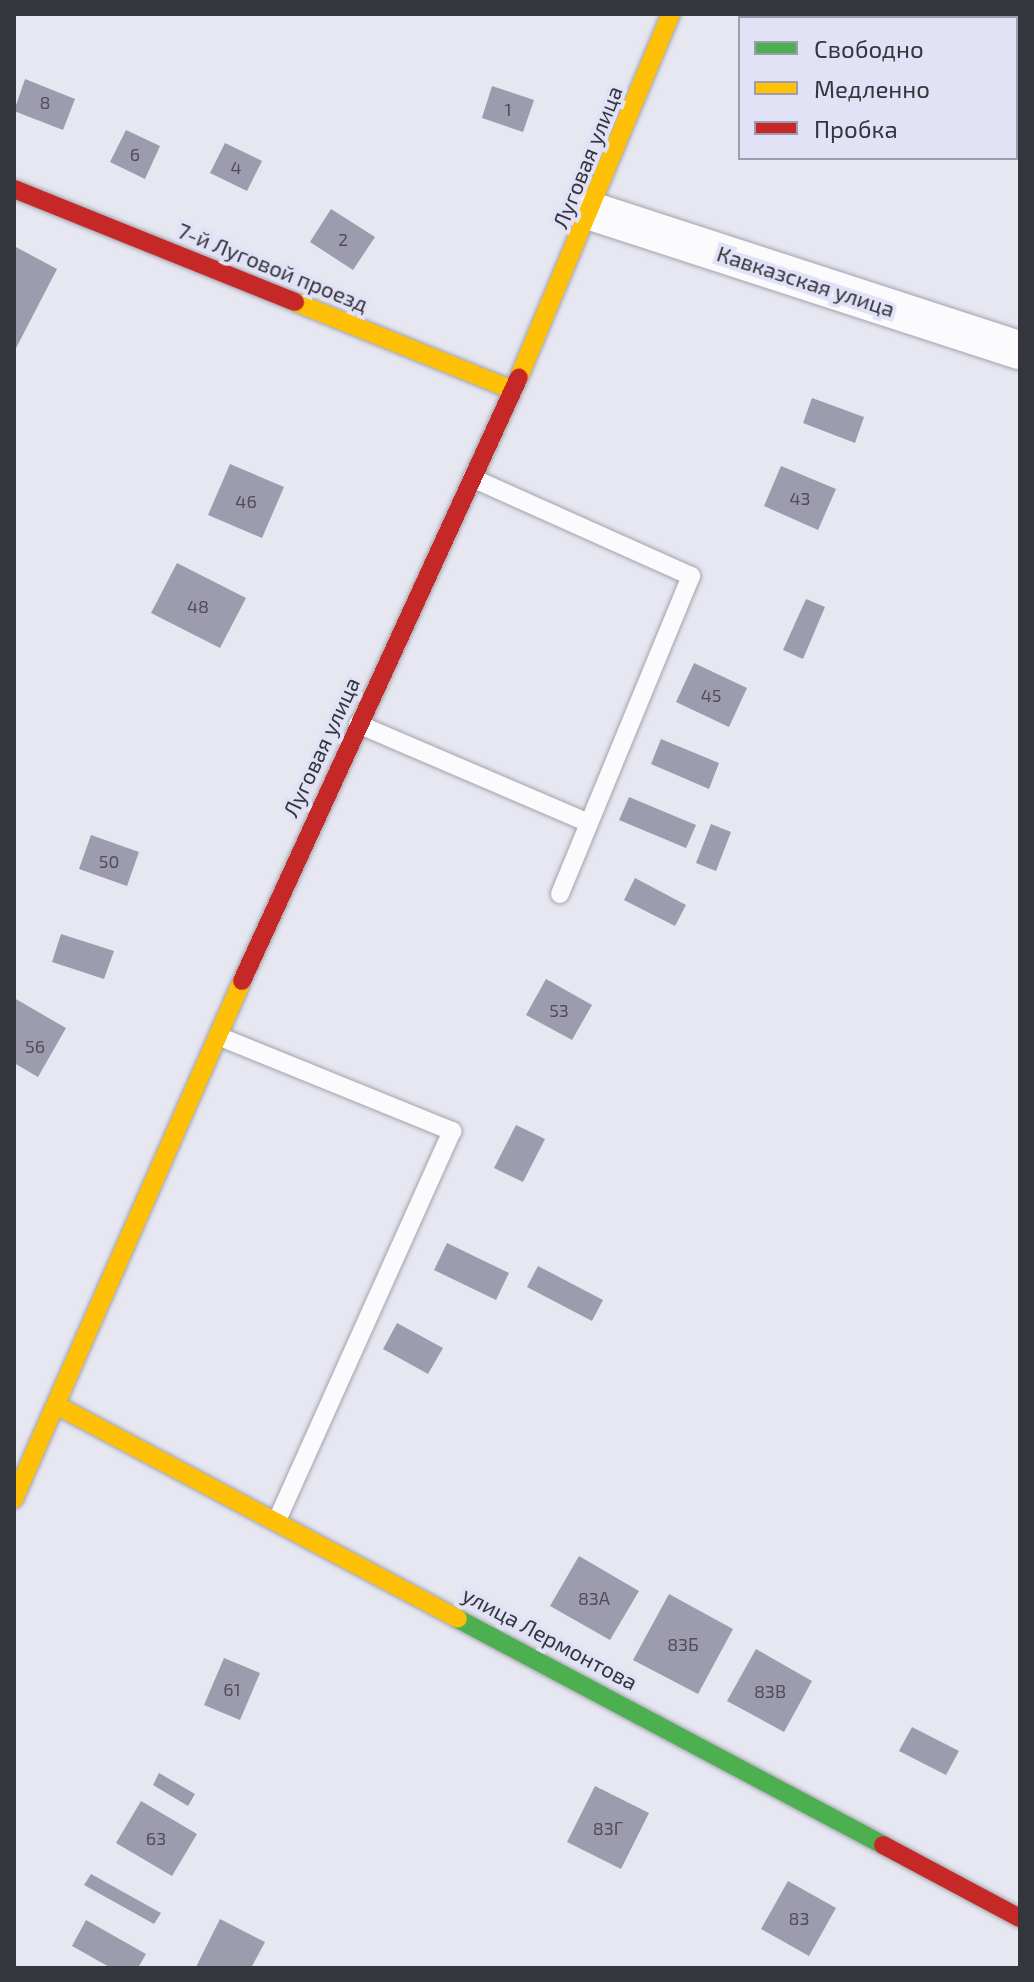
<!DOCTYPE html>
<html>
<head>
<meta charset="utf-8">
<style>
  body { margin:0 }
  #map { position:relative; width:1034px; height:1982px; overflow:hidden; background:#e7e7f2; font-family:"Exo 2",sans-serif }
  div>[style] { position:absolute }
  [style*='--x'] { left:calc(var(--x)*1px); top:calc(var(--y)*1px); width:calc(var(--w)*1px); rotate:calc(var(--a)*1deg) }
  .building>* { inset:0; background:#9d9bae }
  .roads { filter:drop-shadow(0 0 2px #a3a3ac) drop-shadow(0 0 2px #a3a3ac) }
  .lane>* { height:18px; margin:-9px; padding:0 9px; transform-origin:9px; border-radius:9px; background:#fbfbfd }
  .street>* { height:38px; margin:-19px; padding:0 19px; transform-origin:19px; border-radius:19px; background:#fbfbfd }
  .fast>* { height:18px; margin:-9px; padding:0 9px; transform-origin:9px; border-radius:9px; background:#4caf50 }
  .slow>* { height:18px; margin:-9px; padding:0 9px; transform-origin:9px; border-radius:9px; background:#ffc107 }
  .jam>* { height:18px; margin:-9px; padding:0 9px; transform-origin:9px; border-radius:9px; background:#c62828 }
  span { translate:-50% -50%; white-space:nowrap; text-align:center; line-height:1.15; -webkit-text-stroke:8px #e2e2f7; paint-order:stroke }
  .number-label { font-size:18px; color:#4f4e59 }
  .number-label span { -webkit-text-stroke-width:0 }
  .street-label { font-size:22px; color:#35353d }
  .frame { position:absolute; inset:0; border:16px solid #35353d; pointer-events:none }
  .legend { position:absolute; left:738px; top:16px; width:280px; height:144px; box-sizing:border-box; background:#e2e2f7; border:2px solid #9d9dad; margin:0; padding:10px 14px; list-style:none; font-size:24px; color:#35353d }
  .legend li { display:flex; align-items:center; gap:16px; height:40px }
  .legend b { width:40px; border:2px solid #9d9dad }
</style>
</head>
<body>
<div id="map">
  <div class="building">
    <i style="clip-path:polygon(963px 14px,1020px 14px,1020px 25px,1016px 34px,1016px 18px)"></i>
    <i style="clip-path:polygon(25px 79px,75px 99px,63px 130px,14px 111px)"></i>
    <i style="clip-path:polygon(492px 86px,534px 100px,523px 132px,482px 118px)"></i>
    <i style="clip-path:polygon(126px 130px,160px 146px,145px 179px,110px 162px)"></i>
    <i style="clip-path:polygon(225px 143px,262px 161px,247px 191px,210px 173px)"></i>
    <i style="clip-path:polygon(331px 209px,375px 237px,353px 270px,310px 242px)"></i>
    <i style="clip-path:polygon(14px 246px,57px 269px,14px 352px)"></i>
    <i style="clip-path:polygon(812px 398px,864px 417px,855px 443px,803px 423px)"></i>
    <i style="clip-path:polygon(230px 464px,284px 487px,262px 538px,208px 515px)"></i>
    <i style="clip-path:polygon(781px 466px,836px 489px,818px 530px,764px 506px)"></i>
    <i style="clip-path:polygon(177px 563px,246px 598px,220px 648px,151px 613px)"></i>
    <i style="clip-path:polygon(806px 599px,825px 607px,803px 659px,783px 650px)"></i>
    <i style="clip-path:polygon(694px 663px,747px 688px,729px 727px,676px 702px)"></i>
    <i style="clip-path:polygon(661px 739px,719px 763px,709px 789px,651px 764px)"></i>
    <i style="clip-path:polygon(629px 797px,696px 825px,686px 848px,619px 820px)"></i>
    <i style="clip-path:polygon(711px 824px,731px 832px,716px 871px,696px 863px)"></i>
    <i style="clip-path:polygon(91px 835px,139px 852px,127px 886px,79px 869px)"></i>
    <i style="clip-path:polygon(635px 878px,686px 905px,675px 926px,624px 900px)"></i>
    <i style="clip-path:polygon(61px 934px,114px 951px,104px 979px,52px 962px)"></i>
    <i style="clip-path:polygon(546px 979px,592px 1005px,572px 1040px,526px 1015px)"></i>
    <i style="clip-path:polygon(14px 998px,66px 1028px,38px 1077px,14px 1063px)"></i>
    <i style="clip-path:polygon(516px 1125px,545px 1139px,523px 1182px,494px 1168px)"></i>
    <i style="clip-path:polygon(447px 1243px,509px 1273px,496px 1300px,434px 1270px)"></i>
    <i style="clip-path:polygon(538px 1266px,603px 1300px,592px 1321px,527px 1287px)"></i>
    <i style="clip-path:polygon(397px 1323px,443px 1348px,428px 1374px,383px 1349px)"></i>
    <i style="clip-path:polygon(579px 1556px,639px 1591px,610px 1640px,550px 1606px)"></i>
    <i style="clip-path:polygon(669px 1594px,733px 1629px,698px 1694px,633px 1660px)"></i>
    <i style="clip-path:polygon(756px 1649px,812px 1681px,784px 1732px,727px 1701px)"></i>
    <i style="clip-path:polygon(224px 1658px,260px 1673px,240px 1720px,204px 1705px)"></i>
    <i style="clip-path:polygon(912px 1727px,959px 1751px,946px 1775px,899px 1751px)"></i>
    <i style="clip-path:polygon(159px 1773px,195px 1794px,188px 1806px,153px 1785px)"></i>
    <i style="clip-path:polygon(595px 1786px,649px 1813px,621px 1869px,567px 1842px)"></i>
    <i style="clip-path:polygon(141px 1801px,197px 1834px,172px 1876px,116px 1843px)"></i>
    <i style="clip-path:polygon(91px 1874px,161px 1913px,154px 1924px,84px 1885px)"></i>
    <i style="clip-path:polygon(788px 1881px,836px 1908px,809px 1956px,761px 1929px)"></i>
    <i style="clip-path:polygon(220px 1919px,265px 1942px,251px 1968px,196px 1967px)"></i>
    <i style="clip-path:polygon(86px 1920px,146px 1954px,138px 1968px,111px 1968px,72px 1946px)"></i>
  </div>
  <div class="roads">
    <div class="lane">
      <i style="--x:472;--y:478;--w:240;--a:24.1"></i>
      <i style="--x:691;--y:576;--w:344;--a:112.4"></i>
      <i style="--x:358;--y:724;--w:251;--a:23.2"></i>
      <i style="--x:218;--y:1036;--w:253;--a:22.1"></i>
      <i style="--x:452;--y:1131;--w:427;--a:114.2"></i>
    </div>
    <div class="street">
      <i style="--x:591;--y:211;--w:451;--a:18"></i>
    </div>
    <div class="fast">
      <i style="--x:458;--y:1619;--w:481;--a:28"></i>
    </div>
    <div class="slow">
      <i style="--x:295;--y:302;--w:235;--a:22"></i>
      <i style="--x:519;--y:377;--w:394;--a:-67.3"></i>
      <i style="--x:56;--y:1405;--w:455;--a:28"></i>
      <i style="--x:14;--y:1499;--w:566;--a:-66.24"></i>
    </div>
    <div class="jam">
      <i style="--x:14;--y:189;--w:303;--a:21.9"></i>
      <i style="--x:242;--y:981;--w:664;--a:-65.36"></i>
      <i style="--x:883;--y:1845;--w:155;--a:28.1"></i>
    </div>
  </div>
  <div class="number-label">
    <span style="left:45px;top:102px">8</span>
    <span style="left:508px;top:109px">1</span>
    <span style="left:135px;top:154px">6</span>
    <span style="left:236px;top:167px">4</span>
    <span style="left:343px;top:239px">2</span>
    <span style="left:800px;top:498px">43</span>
    <span style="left:246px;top:501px">46</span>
    <span style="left:198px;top:606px">48</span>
    <span style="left:711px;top:695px">45</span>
    <span style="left:109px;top:861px">50</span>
    <span style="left:559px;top:1010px">53</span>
    <span style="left:35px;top:1046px">56</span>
    <span style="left:594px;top:1598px">83А</span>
    <span style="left:683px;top:1644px">83Б</span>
    <span style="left:232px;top:1689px">61</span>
    <span style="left:770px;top:1691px">83В</span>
    <span style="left:608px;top:1828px">83Г</span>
    <span style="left:156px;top:1838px">63</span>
    <span style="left:799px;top:1918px">83</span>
  </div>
  <div class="street-label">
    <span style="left:587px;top:157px;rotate:-68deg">Луговая улица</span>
    <span style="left:273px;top:267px;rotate:22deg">7-й Луговой проезд</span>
    <span style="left:806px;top:281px;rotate:18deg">Кавказская улица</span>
    <span style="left:321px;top:747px;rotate:-65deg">Луговая улица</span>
    <span style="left:550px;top:1638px;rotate:28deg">улица Лермонтова</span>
  </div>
  <div class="frame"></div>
  <ul class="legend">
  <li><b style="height:10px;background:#4caf50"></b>Свободно</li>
  <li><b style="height:10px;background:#ffc107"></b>Медленно</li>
  <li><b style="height:10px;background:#c62828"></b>Пробка</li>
  </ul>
</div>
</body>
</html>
